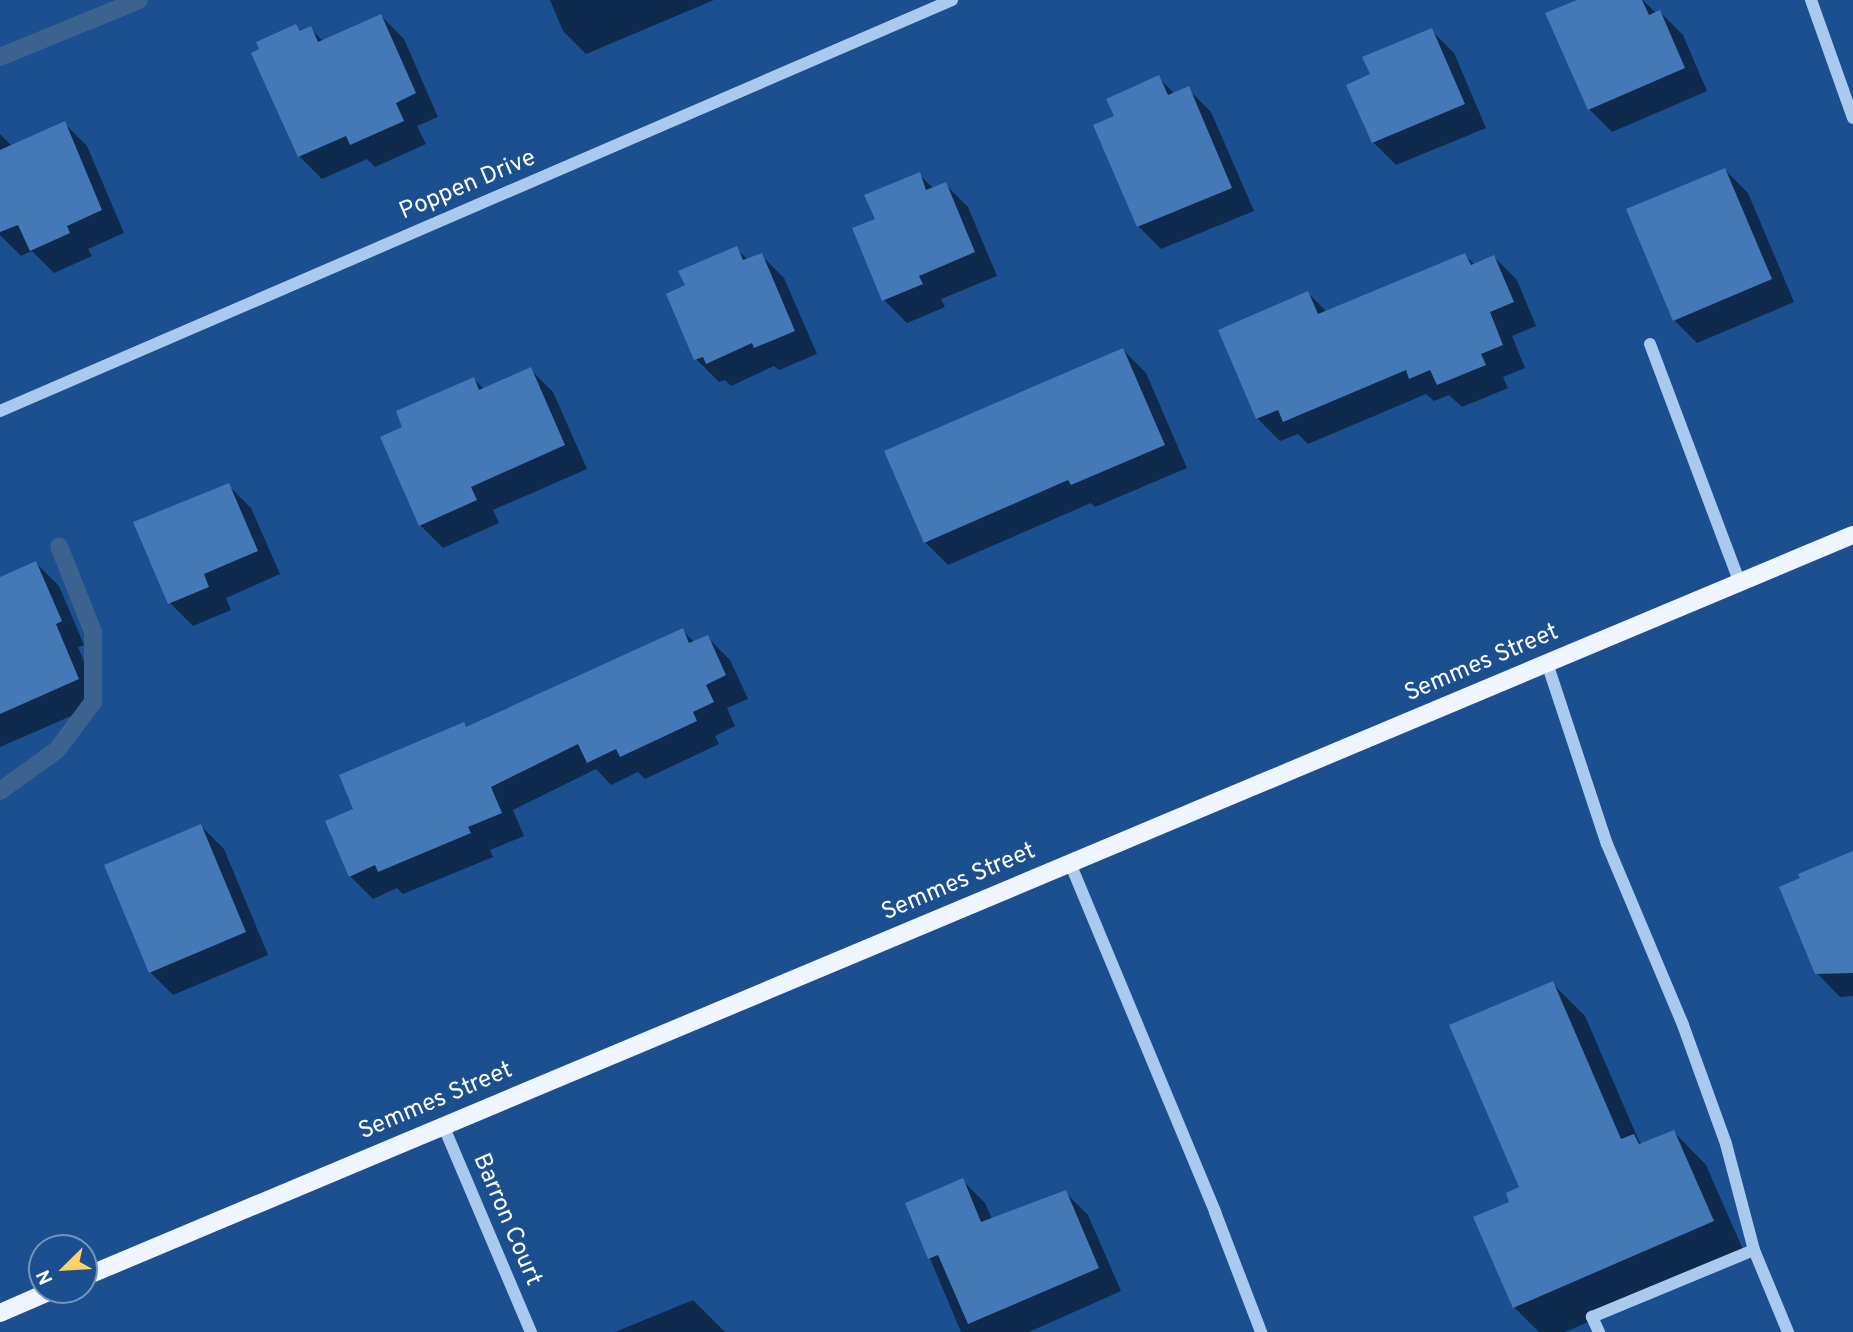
<!DOCTYPE html>
<html>
<head>
<meta charset="utf-8">
<style>
  body { margin:0 }
  #map { position:relative; width:1853px; height:1332px; overflow:hidden; background:#1b4f8f; font-family:Overpass,sans-serif }
  div>[style] { position:absolute }
  [style*='--x'] { left:calc(var(--x)*1px); top:calc(var(--y)*1px); width:calc(var(--w)*1px); rotate:calc(var(--a)*1deg) }
  .shadow>* { inset:0; background:#0007 }
  .stream>* { height:18px; margin:-9px; padding:0 9px; transform-origin:9px; border-radius:9px; background:#3c6290 }
  .building>* { inset:0; background:#4478b7 }
  .minor>* { height:12px; margin:-6px; padding:0 6px; transform-origin:6px; border-radius:6px; background:#a9c9ee }
  .major>* { height:18px; margin:-9px; padding:0 9px; transform-origin:9px; border-radius:9px; background:#f0f6ff }
  span { translate:-50% -50%; white-space:nowrap; text-align:center; line-height:1.15; -webkit-text-stroke:7px #1b4f8f; paint-order:stroke }
  .street-label { font-size:24px; color:#fff }
  .north { position:absolute; left:28px; top:1234px; width:70px; height:70px; box-sizing:border-box; background:#1b4f8f; border:2px solid #7695bc; border-radius:50%; rotate:246deg; font-size:19px; font-weight:700; line-height:28px; text-align:center; color:#fff }
  .north::after { content:''; display:block; margin:auto; width:24px; height:32px; background:#ffd166; clip-path:polygon(50% 0,100% 100%,50% 72%,0 100%) }
</style>
</head>
<body>
<div id="map">
  <div class="shadow">
    <i style="clip-path:polygon(550px 0,714px 0,586px 54px,563px 31px)"></i>
    <i style="clip-path:polygon(1583px 0,1643px 0,1656px 13px,1660px 12px,1683px 35px,1707px 91px,1612px 132px,1589px 109px)"></i>
    <i style="clip-path:polygon(381px 16px,404px 39px,438px 117px,417px 126px,426px 144px,375px 167px,367px 159px,322px 179px,299px 156px,296px 26px,302px 32px,310px 28px,323px 41px)"></i>
    <i style="clip-path:polygon(1431px 30px,1454px 53px,1486px 128px,1396px 165px,1373px 142px,1372px 75px)"></i>
    <i style="clip-path:polygon(1158px 77px,1175px 94px,1188px 89px,1211px 112px,1254px 211px,1161px 249px,1138px 226px)"></i>
    <i style="clip-path:polygon(64px 123px,87px 146px,124px 233px,88px 249px,92px 256px,54px 273px,32px 251px,21px 256px,0 235px,0 134px,12px 146px)"></i>
    <i style="clip-path:polygon(1725px 170px,1748px 193px,1794px 302px,1697px 343px,1674px 320px)"></i>
    <i style="clip-path:polygon(919px 174px,934px 189px,945px 184px,968px 207px,997px 276px,941px 299px,945px 307px,907px 323px,884px 300px)"></i>
    <i style="clip-path:polygon(736px 248px,748px 260px,761px 255px,784px 278px,817px 354px,779px 370px,774px 366px,731px 386px,725px 380px,719px 382px,696px 359px,687px 286px)"></i>
    <i style="clip-path:polygon(1465px 255px,1475px 265px,1494px 257px,1517px 280px,1536px 326px,1512px 336px,1525px 368px,1503px 377px,1508px 388px,1462px 407px,1449px 395px,1434px 401px,1426px 394px,1308px 444px,1298px 434px,1280px 441px,1257px 418px,1308px 293px,1327px 312px)"></i>
    <i style="clip-path:polygon(1123px 350px,1146px 373px,1187px 468px,1095px 507px,1091px 503px,948px 565px,925px 542px)"></i>
    <i style="clip-path:polygon(530px 369px,553px 392px,587px 469px,493px 510px,499px 523px,443px 548px,420px 525px,474px 379px,484px 389px)"></i>
    <i style="clip-path:polygon(228px 485px,251px 508px,280px 574px,226px 598px,231px 610px,193px 626px,170px 603px)"></i>
    <i style="clip-path:polygon(36px 563px,59px 586px,84px 645px,78px 647px,101px 703px,0 747px,0 579px)"></i>
    <i style="clip-path:polygon(682px 630px,695px 643px,707px 637px,730px 660px,748px 699px,727px 708px,735px 726px,715px 736px,719px 744px,645px 779px,638px 772px,611px 785px,596px 769px,513px 810px,524px 836px,490px 850px,493px 857px,403px 894px,397px 888px,373px 899px,350px 876px,355px 810px,463px 724px,468px 728px)"></i>
    <i style="clip-path:polygon(201px 826px,224px 849px,268px 955px,173px 995px,150px 972px)"></i>
    <i style="clip-path:polygon(1853px 853px,1853px 996px,1840px 997px,1817px 973px)"></i>
    <i style="clip-path:polygon(1552px 983px,1585px 1016px,1639px 1141px,1643px 1145px,1674px 1132px,1706px 1165px,1745px 1254px,1565px 1332px,1539px 1332px,1514px 1307px,1511px 1203px,1521px 1188px)"></i>
    <i style="clip-path:polygon(962px 1180px,985px 1203px,992px 1219px,1065px 1192px,1088px 1215px,1121px 1291px,1029px 1332px,961px 1332px,907px 1204px)"></i>
    <i style="clip-path:polygon(693px 1300px,725px 1332px,615px 1332px)"></i>
  </div>
  <div class="stream">
    <i style="--x:0;--y:57;--w:150;--a:-22.3"></i>
    <i style="--x:0;--y:791;--w:70;--a:-35.7"></i>
    <i style="--x:57;--y:750;--w:60;--a:-53.1"></i>
    <i style="--x:93;--y:702;--w:70;--a:-90"></i>
    <i style="--x:93;--y:632;--w:92;--a:-111.6"></i>
  </div>
  <div class="building">
    <i style="clip-path:polygon(1577px 0,1642px 0,1649px 15px,1660px 10px,1685px 68px,1588px 110px,1545px 13px)"></i>
    <i style="clip-path:polygon(381px 14px,416px 93px,396px 103px,404px 121px,350px 145px,346px 136px,298px 157px,251px 53px,259px 49px,256px 42px,296px 24px,300px 31px,311px 26px,318px 42px)"></i>
    <i style="clip-path:polygon(1432px 28px,1465px 104px,1372px 143px,1346px 85px,1370px 74px,1362px 57px)"></i>
    <i style="clip-path:polygon(1159px 75px,1168px 95px,1189px 86px,1232px 188px,1137px 227px,1093px 125px,1114px 116px,1106px 99px)"></i>
    <i style="clip-path:polygon(65px 121px,102px 210px,67px 226px,70px 233px,30px 251px,18px 225px,0 232px,0 150px)"></i>
    <i style="clip-path:polygon(1725px 168px,1772px 279px,1673px 321px,1626px 209px)"></i>
    <i style="clip-path:polygon(920px 172px,926px 190px,946px 182px,975px 252px,919px 276px,923px 284px,882px 301px,852px 228px,875px 219px,864px 195px)"></i>
    <i style="clip-path:polygon(737px 246px,743px 260px,762px 253px,795px 331px,754px 348px,752px 343px,706px 364px,703px 357px,694px 360px,666px 294px,685px 285px,678px 271px)"></i>
    <i style="clip-path:polygon(1465px 253px,1471px 265px,1494px 255px,1514px 302px,1490px 312px,1503px 345px,1481px 354px,1486px 365px,1437px 385px,1430px 370px,1409px 379px,1406px 370px,1283px 422px,1278px 410px,1256px 419px,1218px 330px,1308px 291px,1318px 314px)"></i>
    <i style="clip-path:polygon(1123px 348px,1165px 445px,1071px 485px,1068px 480px,924px 543px,884px 451px)"></i>
    <i style="clip-path:polygon(531px 367px,565px 445px,471px 487px,477px 500px,419px 526px,380px 437px,402px 427px,396px 411px,474px 377px,479px 390px)"></i>
    <i style="clip-path:polygon(229px 483px,258px 551px,204px 574px,209px 587px,168px 604px,133px 522px)"></i>
    <i style="clip-path:polygon(36px 561px,62px 621px,56px 624px,79px 679px,0 714px,0 577px)"></i>
    <i style="clip-path:polygon(683px 628px,689px 643px,708px 635px,726px 675px,706px 685px,714px 702px,693px 712px,697px 721px,620px 757px,616px 749px,587px 763px,578px 744px,491px 787px,502px 813px,468px 827px,471px 833px,378px 872px,375px 865px,349px 877px,325px 821px,353px 809px,339px 775px,464px 722px,466px 727px)"></i>
    <i style="clip-path:polygon(201px 824px,246px 932px,149px 973px,104px 865px)"></i>
    <i style="clip-path:polygon(1853px 851px,1853px 973px,1815px 974px,1779px 887px,1800px 878px,1798px 874px)"></i>
    <i style="clip-path:polygon(1553px 981px,1621px 1139px,1634px 1134px,1639px 1144px,1674px 1130px,1714px 1221px,1513px 1308px,1473px 1217px,1509px 1202px,1506px 1193px,1519px 1187px,1449px 1025px)"></i>
    <i style="clip-path:polygon(963px 1178px,981px 1222px,1066px 1190px,1099px 1268px,968px 1324px,938px 1255px,928px 1259px,905px 1203px)"></i>
  </div>
  <div class="minor">
    <i style="--x:1811;--y:0;--w:125;--a:70.4"></i>
    <i style="--x:1650;--y:344;--w:255;--a:69.4"></i>
    <i style="--x:0;--y:411;--w:1037;--a:-23.35"></i>
    <i style="--x:1547;--y:663;--w:191;--a:71.7"></i>
    <i style="--x:1607;--y:844;--w:196;--a:67.2"></i>
    <i style="--x:1683;--y:1025;--w:127;--a:70.1"></i>
    <i style="--x:1726;--y:1144;--w:110;--a:75.2"></i>
    <i style="--x:1754;--y:1250;--w:89;--a:67.5"></i>
    <i style="--x:1070;--y:863;--w:378;--a:67.4"></i>
    <i style="--x:1215;--y:1212;--w:129;--a:69"></i>
    <i style="--x:443;--y:1125;--w:225;--a:67"></i>
    <i style="--x:1599;--y:1332;--w:17;--a:-115"></i>
    <i style="--x:1592;--y:1317;--w:175;--a:-22.5"></i>
  </div>
  <div class="major">
    <i style="--x:84;--y:1277;--w:1918;--a:-22.76"></i>
    <i style="--x:0;--y:1313;--w:58;--a:-23.5"></i>
  </div>
  <div class="street-label">
    <span style="left:468px;top:186px;rotate:-23deg">Poppen Drive</span>
    <span style="left:1482px;top:664px;rotate:-23deg">Semmes Street</span>
    <span style="left:959px;top:883px;rotate:-23deg">Semmes Street</span>
    <span style="left:436px;top:1102px;rotate:-23deg">Semmes Street</span>
    <span style="left:506px;top:1220px;rotate:67deg">Barron Court</span>
  </div>
  <div class="north">N</div>
</div>
</body>
</html>
